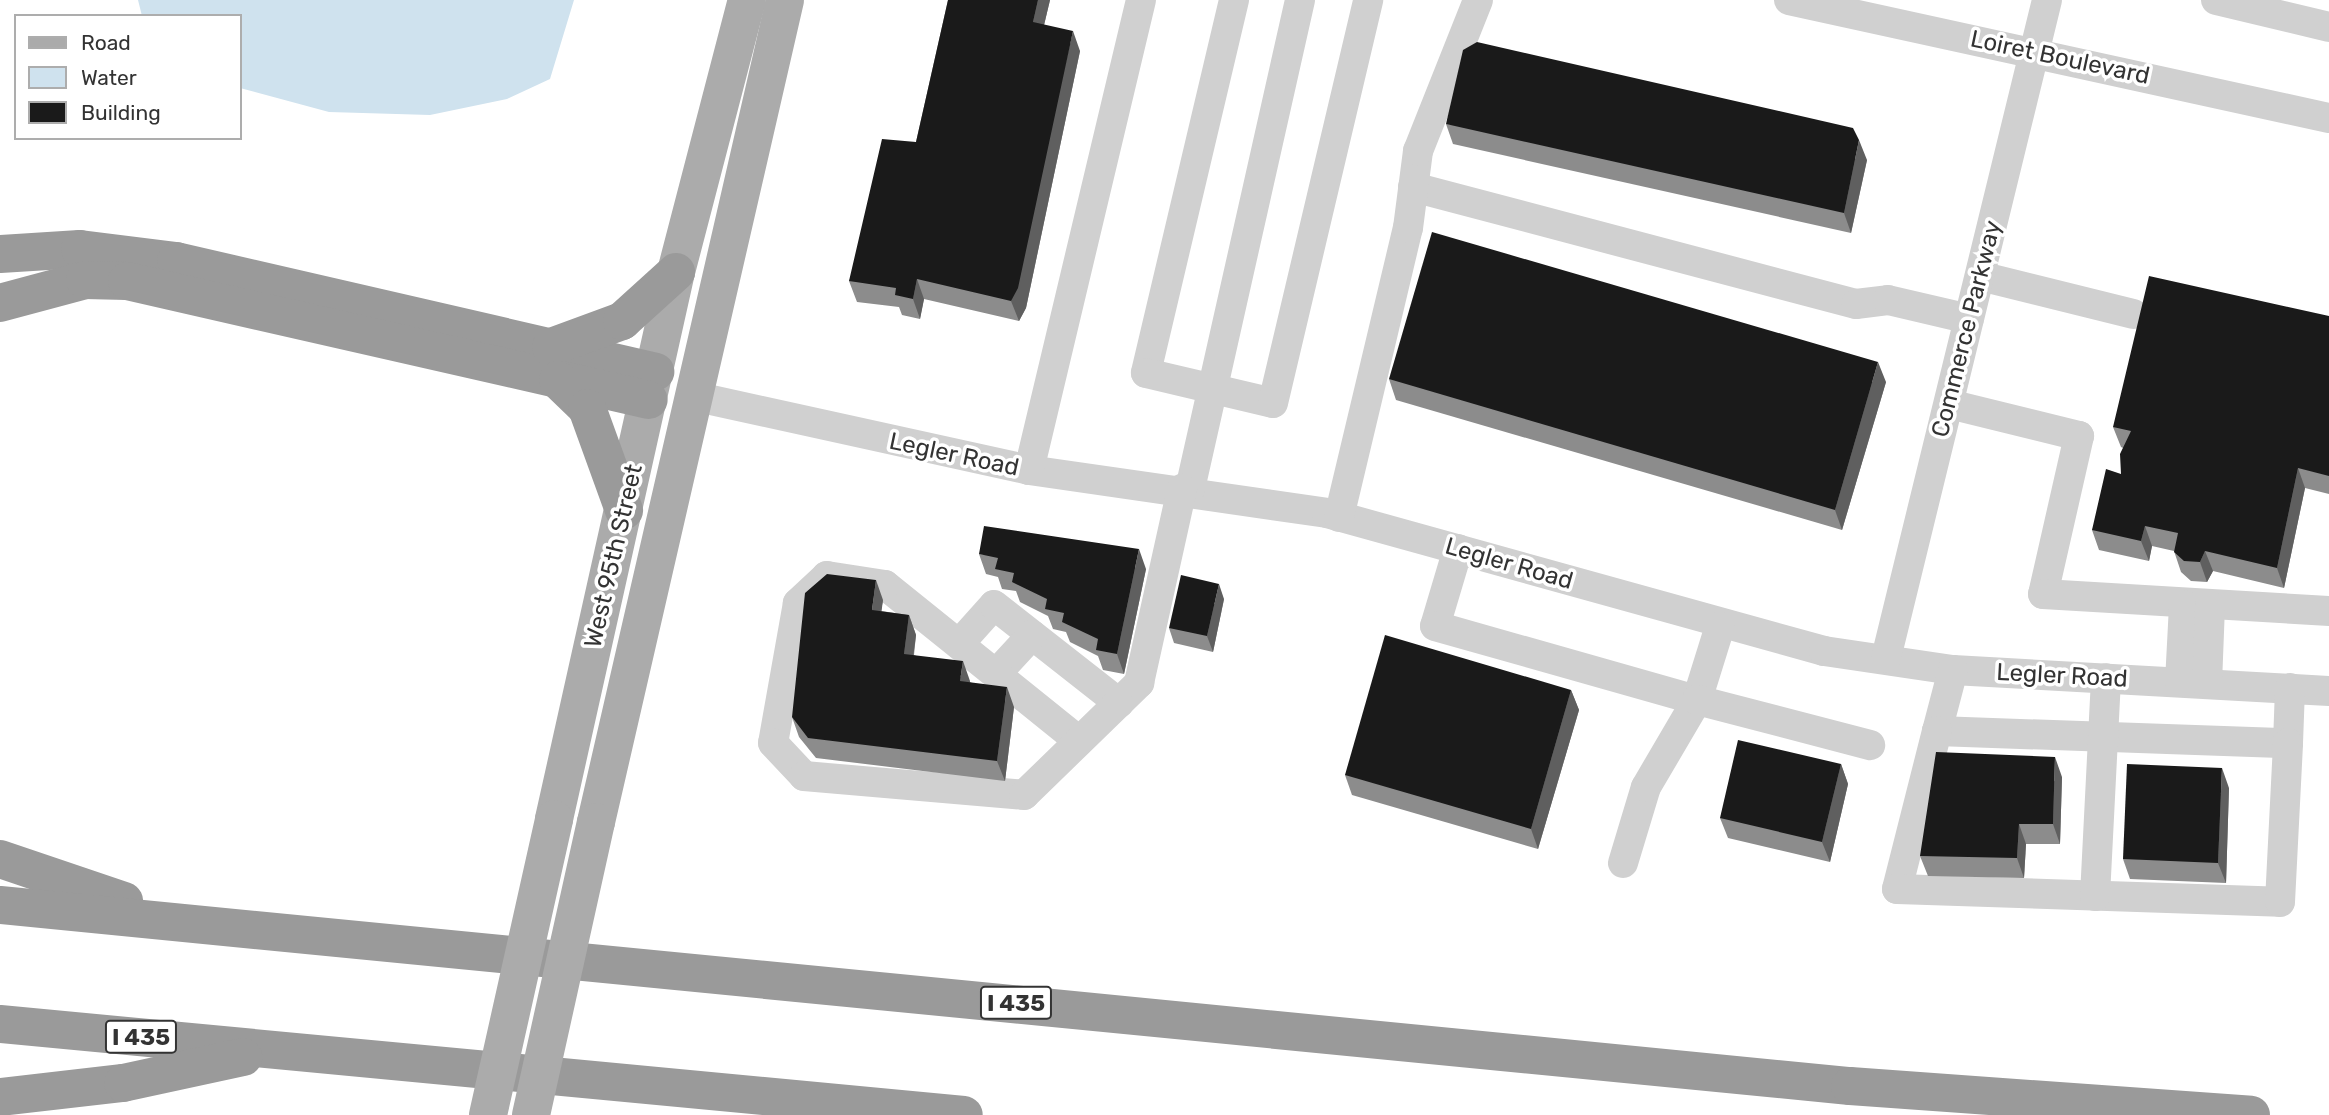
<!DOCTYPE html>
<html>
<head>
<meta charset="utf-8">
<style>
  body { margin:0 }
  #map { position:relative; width:2329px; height:1115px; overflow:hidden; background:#fff; font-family:Rubik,sans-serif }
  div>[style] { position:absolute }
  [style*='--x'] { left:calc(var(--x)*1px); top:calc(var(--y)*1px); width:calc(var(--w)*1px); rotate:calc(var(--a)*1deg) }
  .water>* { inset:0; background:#cfe2ee }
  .minor>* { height:30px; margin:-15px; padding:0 15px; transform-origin:15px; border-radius:15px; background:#d0d0d0 }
  .major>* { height:38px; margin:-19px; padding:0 19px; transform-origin:19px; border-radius:19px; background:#ababab }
  .highway>* { height:38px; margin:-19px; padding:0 19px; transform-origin:19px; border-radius:19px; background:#9a9a9a }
  .major-bridge>* { height:38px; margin:-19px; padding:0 19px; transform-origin:19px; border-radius:19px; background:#ababab }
  .wall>* { inset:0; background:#8c8c8c }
  .shaded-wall>* { inset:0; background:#5f5f5f }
  .building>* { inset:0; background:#1a1a1a }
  span { translate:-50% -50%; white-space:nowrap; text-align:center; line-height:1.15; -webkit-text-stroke:7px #fff; paint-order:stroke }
  .shield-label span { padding:2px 5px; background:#fff; border:2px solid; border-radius:5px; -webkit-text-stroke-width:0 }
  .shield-label { font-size:23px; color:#333; font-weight:700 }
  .street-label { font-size:24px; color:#333 }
  .legend { position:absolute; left:14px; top:14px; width:228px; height:126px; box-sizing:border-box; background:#fff; border:2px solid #adadad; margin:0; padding:9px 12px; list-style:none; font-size:21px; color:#333 }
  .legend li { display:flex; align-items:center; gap:14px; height:35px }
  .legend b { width:35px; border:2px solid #adadad }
</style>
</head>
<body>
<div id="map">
  <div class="water">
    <i style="clip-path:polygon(138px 0,574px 0,550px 79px,507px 99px,430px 115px,329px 112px,240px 88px,240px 16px,142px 16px)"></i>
  </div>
  <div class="minor">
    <i style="--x:1234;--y:0;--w:383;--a:103.3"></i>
    <i style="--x:1146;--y:373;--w:130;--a:13.3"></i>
    <i style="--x:1273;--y:403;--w:414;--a:-76.7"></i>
    <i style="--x:1789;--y:0;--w:553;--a:12.33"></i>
    <i style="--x:2216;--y:0;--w:116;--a:13.4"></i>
    <i style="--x:1413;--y:187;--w:458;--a:14.8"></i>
    <i style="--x:1856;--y:304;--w:32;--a:-7"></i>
    <i style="--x:1888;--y:300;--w:83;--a:13.2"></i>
    <i style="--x:1980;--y:276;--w:158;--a:13.9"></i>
    <i style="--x:693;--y:396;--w:344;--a:12.4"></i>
    <i style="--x:1029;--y:470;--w:301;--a:8.2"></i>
    <i style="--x:1327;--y:513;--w:516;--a:15.52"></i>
    <i style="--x:1824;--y:651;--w:130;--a:8.4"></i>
    <i style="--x:1953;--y:670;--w:377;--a:3.2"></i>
    <i style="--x:1949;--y:404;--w:134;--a:13.8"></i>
    <i style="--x:2079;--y:436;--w:162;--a:102.8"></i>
    <i style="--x:2043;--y:594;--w:287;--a:3.4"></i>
    <i style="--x:1029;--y:470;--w:483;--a:-76.6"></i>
    <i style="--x:1190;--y:489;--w:501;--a:-77.32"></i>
    <i style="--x:1339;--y:517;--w:297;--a:-76.6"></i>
    <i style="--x:1408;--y:228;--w:78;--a:-82.6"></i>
    <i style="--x:1418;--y:151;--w:162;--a:-68.3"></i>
    <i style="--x:1458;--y:549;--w:80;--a:106.6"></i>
    <i style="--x:1435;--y:626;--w:272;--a:15.8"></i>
    <i style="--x:1697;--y:700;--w:77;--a:-72.7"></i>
    <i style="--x:959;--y:644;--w:52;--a:-48.1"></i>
    <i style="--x:994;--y:605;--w:159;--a:38.1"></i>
    <i style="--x:1886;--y:658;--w:677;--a:-76.25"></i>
    <i style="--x:1953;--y:670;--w:63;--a:104.7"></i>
    <i style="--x:1937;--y:731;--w:351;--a:2"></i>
    <i style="--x:2288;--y:743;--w:55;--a:-87.9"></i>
    <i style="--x:996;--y:674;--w:53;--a:-47.3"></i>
    <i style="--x:2180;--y:682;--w:77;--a:-87"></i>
    <i style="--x:2207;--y:684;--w:78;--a:-87.8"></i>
    <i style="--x:1937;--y:731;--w:163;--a:104.2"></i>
    <i style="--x:1897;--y:889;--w:383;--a:1.9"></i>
    <i style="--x:2280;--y:902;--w:159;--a:-87.1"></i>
    <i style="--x:1079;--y:741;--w:249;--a:-141.2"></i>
    <i style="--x:885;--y:585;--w:59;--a:-171.2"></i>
    <i style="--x:827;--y:576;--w:40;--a:137"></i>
    <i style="--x:798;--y:603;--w:142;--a:100.1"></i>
    <i style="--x:773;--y:743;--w:45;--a:46.8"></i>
    <i style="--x:804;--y:776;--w:221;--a:4.9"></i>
    <i style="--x:1024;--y:795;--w:161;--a:-44.2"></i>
    <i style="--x:1139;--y:683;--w:199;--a:-77.5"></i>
    <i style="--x:1623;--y:863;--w:79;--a:-73.2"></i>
    <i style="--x:1646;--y:787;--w:101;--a:-59.6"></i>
    <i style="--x:1697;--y:700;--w:179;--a:14.6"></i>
    <i style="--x:2095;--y:896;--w:218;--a:-87.1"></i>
  </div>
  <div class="major">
    <i style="--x:554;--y:819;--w:560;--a:-77.43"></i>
    <i style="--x:676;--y:272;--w:281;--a:-75.4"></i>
    <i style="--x:596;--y:822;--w:843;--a:-77.05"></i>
  </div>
  <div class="highway">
    <i style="--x:0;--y:254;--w:80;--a:-3.6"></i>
    <i style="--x:80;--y:249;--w:97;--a:7.1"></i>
    <i style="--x:176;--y:261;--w:492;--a:13"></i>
    <i style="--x:0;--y:303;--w:88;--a:-15.1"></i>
    <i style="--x:85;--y:280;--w:42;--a:1.4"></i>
    <i style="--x:127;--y:281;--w:535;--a:12.84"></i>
    <i style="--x:551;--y:347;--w:76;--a:-20.1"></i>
    <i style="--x:622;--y:321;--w:73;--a:-42.2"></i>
    <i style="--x:558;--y:380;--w:40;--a:44"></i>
    <i style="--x:587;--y:408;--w:109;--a:70.1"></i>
    <i style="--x:0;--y:859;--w:131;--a:18.7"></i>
    <i style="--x:0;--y:905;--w:1859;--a:5.59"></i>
    <i style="--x:1850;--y:1086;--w:402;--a:4.1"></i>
    <i style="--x:0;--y:1024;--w:968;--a:5.39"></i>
    <i style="--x:0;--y:1097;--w:124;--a:-6.5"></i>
    <i style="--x:123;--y:1083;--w:123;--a:-12.2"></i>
  </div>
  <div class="major-bridge">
    <i style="--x:488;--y:1115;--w:303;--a:-77.4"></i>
    <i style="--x:531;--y:1115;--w:300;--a:-77.5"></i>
  </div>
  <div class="wall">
    <i style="clip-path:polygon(948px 0,1050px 0,1044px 25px,1080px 51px,1026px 308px,1019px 321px,924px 299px,920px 319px,902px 315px,899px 307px,857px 302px,849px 281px,916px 142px)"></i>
    <i style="clip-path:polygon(1446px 124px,1867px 160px,1851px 233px,1453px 144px)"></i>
    <i style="clip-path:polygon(2329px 316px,2329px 494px,2305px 488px,2284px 588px,2213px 571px,2207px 582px,2191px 581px,2181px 572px,2174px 551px,2152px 546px,2149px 561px,2099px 550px,2092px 530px,2121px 474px,2123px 448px,2121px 447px,2113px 427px)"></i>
    <i style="clip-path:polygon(1389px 379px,1886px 382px,1842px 530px,1396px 400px)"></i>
    <i style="clip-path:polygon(979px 554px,1146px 569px,1124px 674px,1103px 670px,1098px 656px,1070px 642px,1066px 632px,1053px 629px,1048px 616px,1020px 602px,1016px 591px,1002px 589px,998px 577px,986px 574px)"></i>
    <i style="clip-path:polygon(1224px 599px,1213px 652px,1174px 643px,1169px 628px)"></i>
    <i style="clip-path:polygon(883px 600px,881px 611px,909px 615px,916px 635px,914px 655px,970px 681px,970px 682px,1014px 707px,1005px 781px,816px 758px,799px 737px,792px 717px)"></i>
    <i style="clip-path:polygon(1571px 690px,1579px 710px,1538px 849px,1352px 795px,1345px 775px)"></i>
    <i style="clip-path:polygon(1841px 764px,1848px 784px,1830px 862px,1728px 838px,1720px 818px)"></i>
    <i style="clip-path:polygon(2062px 777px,2060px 844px,2026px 844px,2024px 878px,1928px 876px,1920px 856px)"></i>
    <i style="clip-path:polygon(2229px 788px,2226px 883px,2130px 879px,2123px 859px)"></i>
  </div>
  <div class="shaded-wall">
    <i style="clip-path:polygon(1038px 0,1050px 0,1040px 42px,1033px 22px)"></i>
    <i style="clip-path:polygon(1073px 31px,1080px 51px,1026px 308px,1019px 321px,1011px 301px)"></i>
    <i style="clip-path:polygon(1859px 140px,1867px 160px,1851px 233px,1844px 213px)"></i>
    <i style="clip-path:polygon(917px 279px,924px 299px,920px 319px,913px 299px)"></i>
    <i style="clip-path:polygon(1878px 362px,1886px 382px,1842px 530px,1835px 510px)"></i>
    <i style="clip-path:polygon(2298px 468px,2305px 488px,2284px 588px,2277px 568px)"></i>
    <i style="clip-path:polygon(2145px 526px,2152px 546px,2149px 561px,2141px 541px)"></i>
    <i style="clip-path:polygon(1139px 549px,1146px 569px,1124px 674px,1117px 654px)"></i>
    <i style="clip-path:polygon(2205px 551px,2213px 571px,2207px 582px,2200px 562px)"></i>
    <i style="clip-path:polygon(876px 580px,883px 600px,879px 630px,872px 610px)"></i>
    <i style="clip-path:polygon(1219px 584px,1224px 599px,1213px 652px,1207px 636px)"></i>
    <i style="clip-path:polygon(909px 615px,916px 635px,911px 674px,904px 654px)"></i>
    <i style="clip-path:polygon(963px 661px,970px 681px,967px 701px,960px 681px)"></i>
    <i style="clip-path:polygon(1007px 687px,1014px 707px,1005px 781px,997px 761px)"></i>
    <i style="clip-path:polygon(1571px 690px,1579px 710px,1538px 849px,1531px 829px)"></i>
    <i style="clip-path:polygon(2055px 757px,2062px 777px,2060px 844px,2053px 824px)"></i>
    <i style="clip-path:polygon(1841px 764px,1848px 784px,1830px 862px,1822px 842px)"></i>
    <i style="clip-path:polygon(2222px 768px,2229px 788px,2226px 883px,2218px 863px)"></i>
    <i style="clip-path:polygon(2019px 824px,2026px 844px,2024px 878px,2017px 858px)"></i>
  </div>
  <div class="building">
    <i style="clip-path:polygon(948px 0,1038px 0,1033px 22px,1073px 31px,1018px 288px,1011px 301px,917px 279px,913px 299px,895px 295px,896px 288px,849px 281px,882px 139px,916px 142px)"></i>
    <i style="clip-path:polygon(1477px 42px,1853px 128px,1859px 140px,1844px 213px,1446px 124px,1463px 50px)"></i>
    <i style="clip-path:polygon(1432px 232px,1878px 362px,1835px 510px,1389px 379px)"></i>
    <i style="clip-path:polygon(2149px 276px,2329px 316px,2329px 476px,2298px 468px,2277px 568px,2205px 551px,2200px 562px,2184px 561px,2174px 552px,2178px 533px,2145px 526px,2141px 541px,2092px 530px,2106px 469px,2121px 474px,2120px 454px,2131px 431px,2113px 427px)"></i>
    <i style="clip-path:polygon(984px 526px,1139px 549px,1117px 654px,1096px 650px,1098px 639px,1062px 622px,1064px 613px,1045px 609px,1047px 599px,1012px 582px,1014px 573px,995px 569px,998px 558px,979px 554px)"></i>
    <i style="clip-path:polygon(827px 574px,876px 580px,872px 610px,909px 615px,904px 654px,963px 661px,960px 681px,1007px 687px,997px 761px,808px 738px,792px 717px,805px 593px)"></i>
    <i style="clip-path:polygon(1181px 575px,1219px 584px,1207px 636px,1169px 628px)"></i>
    <i style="clip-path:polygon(1385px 635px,1571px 690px,1531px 829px,1345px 775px)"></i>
    <i style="clip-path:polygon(1738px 740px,1841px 764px,1822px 842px,1720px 818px)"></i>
    <i style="clip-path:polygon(1936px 752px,2055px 757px,2053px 824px,2019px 824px,2017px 858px,1920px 856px)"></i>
    <i style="clip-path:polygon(2127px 764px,2222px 768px,2218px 863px,2123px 859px)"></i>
  </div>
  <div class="shield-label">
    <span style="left:1016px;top:1003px">I 435</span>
    <span style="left:141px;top:1037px">I 435</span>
  </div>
  <div class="street-label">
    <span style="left:2060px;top:58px;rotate:12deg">Loiret Boulevard</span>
    <span style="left:1967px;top:329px;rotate:-76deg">Commerce Parkway</span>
    <span style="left:954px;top:455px;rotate:12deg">Legler Road</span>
    <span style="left:614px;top:556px;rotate:-77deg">West 95th Street</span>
    <span style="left:1509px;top:564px;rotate:16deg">Legler Road</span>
    <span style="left:2062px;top:676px;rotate:3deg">Legler Road</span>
  </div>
  <ul class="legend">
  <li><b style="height:9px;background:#ababab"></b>Road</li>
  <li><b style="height:19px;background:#cfe2ee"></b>Water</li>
  <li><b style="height:19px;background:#1a1a1a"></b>Building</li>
  </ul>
</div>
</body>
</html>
